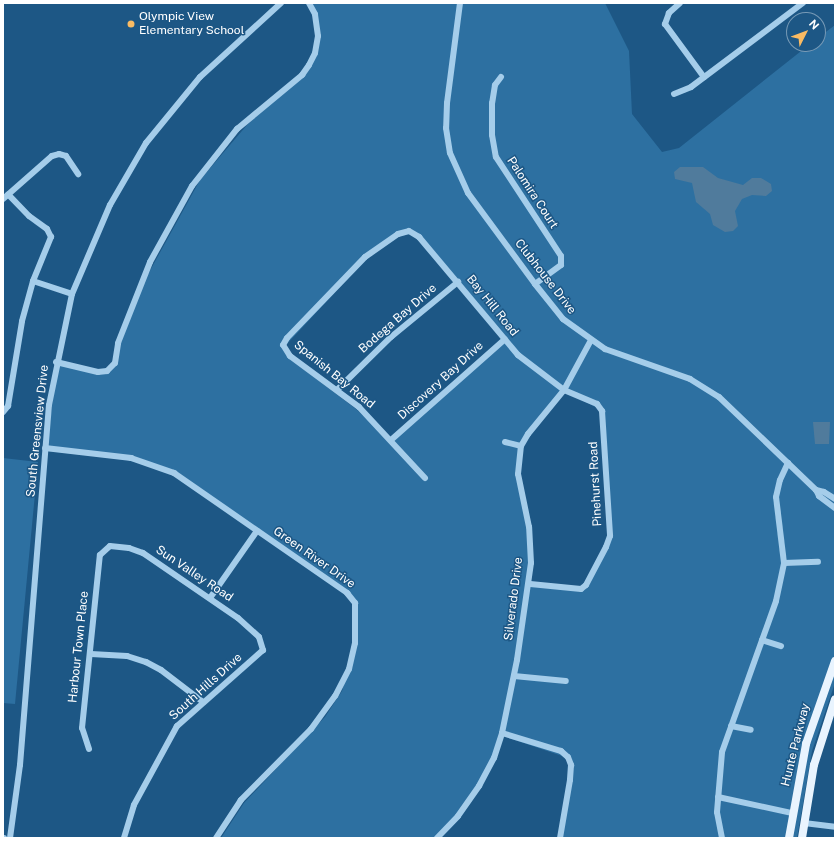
<!DOCTYPE html>
<html>
<head>
<meta charset="utf-8">
<style>
  body { margin:0 }
  #map { position:relative; width:838px; height:841px; overflow:hidden; background:#1d5785; font-family:"Public Sans",sans-serif }
  div>[style] { position:absolute }
  [style*='--x'] { left:calc(var(--x)*1px); top:calc(var(--y)*1px); width:calc(var(--w)*1px); rotate:calc(var(--a)*1deg) }
  .green>* { inset:0; background:#2d70a1 }
  .water>* { inset:0; background:#507b9c }
  .minor>* { height:6px; margin:-3px; padding:0 3px; transform-origin:3px; border-radius:3px; background:#a5cdea }
  .major>* { height:8px; margin:-4px; padding:0 4px; transform-origin:4px; border-radius:4px; background:#e9f4fe }
  .dots>* { width:11px; height:11px; translate:-50% -50%; box-sizing:border-box; border:2px solid #1d5785; border-radius:50% }
  span { translate:-50% -50%; white-space:nowrap; text-align:center; line-height:1.15; -webkit-text-stroke:3px #1d5785; paint-order:stroke }
  .poi-label { font-size:12px; color:#fff }
  .left { translate:0 -50%; text-align:left }
  .street-label { font-size:12px; color:#fff }
  .frame { position:absolute; inset:0; border:4px solid #fff; pointer-events:none }
  .north { position:absolute; left:786px; top:12px; width:40px; height:40px; box-sizing:border-box; background:#1d5785; border:1px solid #779ab6; border-radius:50%; rotate:48deg; font-size:11px; font-weight:700; line-height:16px; text-align:center; color:#fff }
  .north::after { content:''; display:block; margin:auto; width:14px; height:18px; background:#fabb63; clip-path:polygon(50% 0,100% 100%,50% 72%,0 100%) }
</style>
</head>
<body>
<div id="map">
  <div class="green">
    <i style="clip-path:polygon(evenodd,309px 3px,605px 3px,629px 51px,632px 114px,662px 152px,679px 148px,810px 44px,818px 44px,818px 38px,835px 25px,835px 683px,812px 751px,797px 838px,561px 838px,570px 769px,567px 760px,562px 756px,503px 736px,481px 787px,460px 818px,441px 838px,221px 838px,244px 803px,325px 717px,342px 691px,357px 638px,352px 599px,187px 482px,156px 467px,122px 459px,47px 451px,53px 395px,58px 365px,100px 373px,110px 370px,147px 276px,200px 180px,247px 125px,309px 70px,318px 52px,320px 34px,309px 3px,409px 234px,418px 239px,505px 342px,391px 442px,356px 409px,290px 359px,286px 345px,367px 258px,398px 237px,409px 234px,309px 3px,564px 390px,597px 408px,602px 416px,608px 548px,583px 587px,529px 584px,529px 530px,518px 459px,529px 432px,564px 390px)"></i>
    <i style="clip-path:polygon(3px 458px,38px 462px,15px 704px,3px 703px)"></i>
  </div>
  <div class="water">
    <i style="clip-path:polygon(680px 167px,703px 167px,718px 178px,743px 185px,752px 178px,761px 178px,771px 184px,772px 191px,766px 196px,752px 195px,742px 199px,735px 211px,738px 226px,733px 231px,725px 232px,713px 225px,710px 214px,696px 202px,692px 183px,675px 179px,674px 172px)"></i>
    <i style="clip-path:polygon(813px 422px,830px 422px,829px 444px,815px 444px)"></i>
  </div>
  <div class="minor">
    <i style="--x:460;--y:3;--w:101;--a:97.4"></i>
    <i style="--x:447;--y:103;--w:25;--a:92"></i>
    <i style="--x:446;--y:128;--w:25;--a:81"></i>
    <i style="--x:450;--y:153;--w:44;--a:65.8"></i>
    <i style="--x:468;--y:193;--w:113;--a:53.6"></i>
    <i style="--x:535;--y:284;--w:45;--a:51.3"></i>
    <i style="--x:563;--y:319;--w:52;--a:35.5"></i>
    <i style="--x:605;--y:349;--w:90;--a:19.4"></i>
    <i style="--x:690;--y:379;--w:34;--a:32"></i>
    <i style="--x:719;--y:397;--w:134;--a:43.8"></i>
    <i style="--x:816;--y:490;--w:7;--a:63"></i>
    <i style="--x:819;--y:496;--w:20;--a:37"></i>
    <i style="--x:680;--y:3;--w:15;--a:138"></i>
    <i style="--x:669;--y:13;--w:12;--a:110"></i>
    <i style="--x:665;--y:24;--w:66;--a:53.7"></i>
    <i style="--x:501;--y:77;--w:10;--a:127"></i>
    <i style="--x:495;--y:85;--w:18;--a:99"></i>
    <i style="--x:492;--y:103;--w:32;--a:90"></i>
    <i style="--x:492;--y:135;--w:22;--a:80"></i>
    <i style="--x:496;--y:157;--w:118;--a:56.7"></i>
    <i style="--x:561;--y:256;--w:9;--a:90"></i>
    <i style="--x:561;--y:265;--w:32;--a:144"></i>
    <i style="--x:674;--y:94;--w:18;--a:-22"></i>
    <i style="--x:691;--y:87;--w:140;--a:-36.9"></i>
    <i style="--x:3;--y:199;--w:65;--a:-41.3"></i>
    <i style="--x:52;--y:156;--w:7;--a:-16"></i>
    <i style="--x:59;--y:154;--w:7;--a:16"></i>
    <i style="--x:66;--y:156;--w:22;--a:56"></i>
    <i style="--x:33;--y:281;--w:41;--a:18.4"></i>
    <i style="--x:56;--y:362;--w:43;--a:13.4"></i>
    <i style="--x:98;--y:372;--w:9;--a:-6"></i>
    <i style="--x:107;--y:371;--w:11;--a:-45"></i>
    <i style="--x:115;--y:363;--w:20;--a:-81"></i>
    <i style="--x:118;--y:343;--w:87;--a:-68.4"></i>
    <i style="--x:150;--y:262;--w:87;--a:-61.1"></i>
    <i style="--x:192;--y:186;--w:73;--a:-51.7"></i>
    <i style="--x:237;--y:129;--w:85;--a:-39.7"></i>
    <i style="--x:302;--y:75;--w:12;--a:-55"></i>
    <i style="--x:309;--y:65;--w:13;--a:-63"></i>
    <i style="--x:315;--y:53;--w:17;--a:-80"></i>
    <i style="--x:318;--y:36;--w:22;--a:-98"></i>
    <i style="--x:315;--y:14;--w:13;--a:-119"></i>
    <i style="--x:337;--y:390;--w:76;--a:-44.5"></i>
    <i style="--x:391;--y:337;--w:87;--a:-39.4"></i>
    <i style="--x:3;--y:412;--w:8;--a:-50"></i>
    <i style="--x:8;--y:406;--w:86;--a:-80.6"></i>
    <i style="--x:22;--y:321;--w:41;--a:-74.6"></i>
    <i style="--x:33;--y:281;--w:48;--a:-67.8"></i>
    <i style="--x:51;--y:237;--w:9;--a:-117"></i>
    <i style="--x:47;--y:229;--w:22;--a:-144"></i>
    <i style="--x:29;--y:216;--w:30;--a:-134"></i>
    <i style="--x:391;--y:440;--w:152;--a:-41.5"></i>
    <i style="--x:505;--y:442;--w:16;--a:14"></i>
    <i style="--x:45;--y:448;--w:87;--a:6.6"></i>
    <i style="--x:131;--y:458;--w:46;--a:19.2"></i>
    <i style="--x:174;--y:473;--w:211;--a:34.7"></i>
    <i style="--x:347;--y:593;--w:13;--a:51"></i>
    <i style="--x:355;--y:603;--w:40;--a:90"></i>
    <i style="--x:355;--y:643;--w:27;--a:103"></i>
    <i style="--x:349;--y:669;--w:30;--a:117"></i>
    <i style="--x:335;--y:696;--w:41;--a:126"></i>
    <i style="--x:311;--y:729;--w:100;--a:134.6"></i>
    <i style="--x:241;--y:800;--w:45;--a:123.3"></i>
    <i style="--x:425;--y:478;--w:97;--a:-132.9"></i>
    <i style="--x:359;--y:407;--w:86;--a:-143.5"></i>
    <i style="--x:290;--y:356;--w:13;--a:-122"></i>
    <i style="--x:283;--y:345;--w:8;--a:-60"></i>
    <i style="--x:287;--y:338;--w:112;--a:-46.1"></i>
    <i style="--x:365;--y:257;--w:40;--a:-34.9"></i>
    <i style="--x:398;--y:234;--w:11;--a:-15"></i>
    <i style="--x:409;--y:231;--w:12;--a:31"></i>
    <i style="--x:419;--y:237;--w:154;--a:50"></i>
    <i style="--x:518;--y:355;--w:58;--a:37.3"></i>
    <i style="--x:564;--y:390;--w:36;--a:23"></i>
    <i style="--x:597;--y:404;--w:9;--a:54"></i>
    <i style="--x:602;--y:411;--w:125;--a:86.3"></i>
    <i style="--x:610;--y:536;--w:12;--a:110"></i>
    <i style="--x:606;--y:547;--w:43;--a:117.8"></i>
    <i style="--x:586;--y:585;--w:6;--a:141"></i>
    <i style="--x:581;--y:589;--w:51;--a:-174.4"></i>
    <i style="--x:816;--y:490;--w:8;--a:14"></i>
    <i style="--x:824;--y:492;--w:13;--a:32"></i>
    <i style="--x:784;--y:563;--w:34;--a:-2"></i>
    <i style="--x:210;--y:598;--w:82;--a:-55"></i>
    <i style="--x:762;--y:640;--w:20;--a:18"></i>
    <i style="--x:91;--y:654;--w:36;--a:3"></i>
    <i style="--x:127;--y:656;--w:20;--a:18"></i>
    <i style="--x:146;--y:662;--w:17;--a:28"></i>
    <i style="--x:161;--y:670;--w:53;--a:37.3"></i>
    <i style="--x:514;--y:676;--w:52;--a:5.5"></i>
    <i style="--x:731;--y:726;--w:20;--a:11"></i>
    <i style="--x:502;--y:733;--w:62;--a:17"></i>
    <i style="--x:561;--y:751;--w:9;--a:41"></i>
    <i style="--x:568;--y:757;--w:9;--a:69"></i>
    <i style="--x:571;--y:765;--w:15;--a:94"></i>
    <i style="--x:570;--y:780;--w:59;--a:99.8"></i>
    <i style="--x:89;--y:749;--w:22;--a:-108"></i>
    <i style="--x:82;--y:728;--w:174;--a:-84.1"></i>
    <i style="--x:100;--y:555;--w:13;--a:-42"></i>
    <i style="--x:110;--y:546;--w:19;--a:6"></i>
    <i style="--x:129;--y:548;--w:15;--a:20"></i>
    <i style="--x:143;--y:553;--w:115;--a:34.4"></i>
    <i style="--x:238;--y:618;--w:28;--a:42"></i>
    <i style="--x:259;--y:637;--w:14;--a:73"></i>
    <i style="--x:263;--y:650;--w:115;--a:138.5"></i>
    <i style="--x:177;--y:726;--w:90;--a:118.6"></i>
    <i style="--x:134;--y:805;--w:34;--a:107"></i>
    <i style="--x:718;--y:797;--w:76;--a:12.2"></i>
    <i style="--x:804;--y:823;--w:31;--a:7"></i>
    <i style="--x:3;--y:838;--w:1;--a:0"></i>
    <i style="--x:10;--y:838;--w:74;--a:-82.2"></i>
    <i style="--x:20;--y:765;--w:361;--a:-85.4"></i>
    <i style="--x:49;--y:405;--w:113;--a:-78.3"></i>
    <i style="--x:72;--y:294;--w:97;--a:-66.9"></i>
    <i style="--x:110;--y:205;--w:72;--a:-59.9"></i>
    <i style="--x:146;--y:143;--w:85;--a:-50.7"></i>
    <i style="--x:200;--y:77;--w:110;--a:-42.4"></i>
    <i style="--x:437;--y:838;--w:30;--a:-46"></i>
    <i style="--x:458;--y:816;--w:37;--a:-55"></i>
    <i style="--x:479;--y:786;--w:32;--a:-62"></i>
    <i style="--x:494;--y:758;--w:26;--a:-72"></i>
    <i style="--x:502;--y:733;--w:75;--a:-78.4"></i>
    <i style="--x:517;--y:660;--w:98;--a:-81.8"></i>
    <i style="--x:531;--y:563;--w:36;--a:-93"></i>
    <i style="--x:529;--y:527;--w:54;--a:-101.7"></i>
    <i style="--x:518;--y:474;--w:28;--a:-84"></i>
    <i style="--x:521;--y:446;--w:14;--a:-60"></i>
    <i style="--x:528;--y:434;--w:57;--a:-50.7"></i>
    <i style="--x:564;--y:390;--w:57;--a:-61.6"></i>
    <i style="--x:722;--y:838;--w:26;--a:-101"></i>
    <i style="--x:717;--y:812;--w:60;--a:-85.2"></i>
    <i style="--x:722;--y:752;--w:160;--a:-70.3"></i>
    <i style="--x:776;--y:601;--w:39;--a:-78"></i>
    <i style="--x:784;--y:563;--w:66;--a:-96.9"></i>
    <i style="--x:776;--y:497;--w:17;--a:-77"></i>
    <i style="--x:780;--y:480;--w:19;--a:-65"></i>
  </div>
  <div class="major">
    <i style="--x:789;--y:838;--w:96;--a:-79.7"></i>
    <i style="--x:806;--y:744;--w:88;--a:-70.7"></i>
    <i style="--x:802;--y:838;--w:74;--a:-80.7"></i>
    <i style="--x:814;--y:765;--w:69;--a:-72.3"></i>
  </div>
  <div class="dots">
    <i style="left:131px;top:24px;background:#fabb63"></i>
  </div>
  <div class="poi-label">
    <span class="left" style="left:139px;top:24px">Olympic View<br>Elementary School</span>
  </div>
  <div class="street-label">
    <span style="left:532px;top:193px;rotate:57deg">Palomira Court</span>
    <span style="left:545px;top:277px;rotate:52deg">Clubhouse Drive</span>
    <span style="left:492px;top:306px;rotate:51deg">Bay Hill Road</span>
    <span style="left:398px;top:319px;rotate:-41deg">Bodega Bay Drive</span>
    <span style="left:334px;top:375px;rotate:39deg">Spanish Bay Road</span>
    <span style="left:441px;top:381px;rotate:-42deg">Discovery Bay Drive</span>
    <span style="left:38px;top:431px;rotate:-84deg">South Greensview Drive</span>
    <span style="left:596px;top:484px;rotate:-93deg">Pinehurst Road</span>
    <span style="left:314px;top:558px;rotate:35deg">Green River Drive</span>
    <span style="left:194px;top:574px;rotate:34deg">Sun Valley Road</span>
    <span style="left:514px;top:599px;rotate:-83deg">Silverado Drive</span>
    <span style="left:79px;top:647px;rotate:-84deg">Harbour Town Place</span>
    <span style="left:206px;top:687px;rotate:-42deg">South Hills Drive</span>
    <span style="left:796px;top:745px;rotate:-76deg">Hunte Parkway</span>
  </div>
  <div class="frame"></div>
  <div class="north">N</div>
</div>
</body>
</html>
